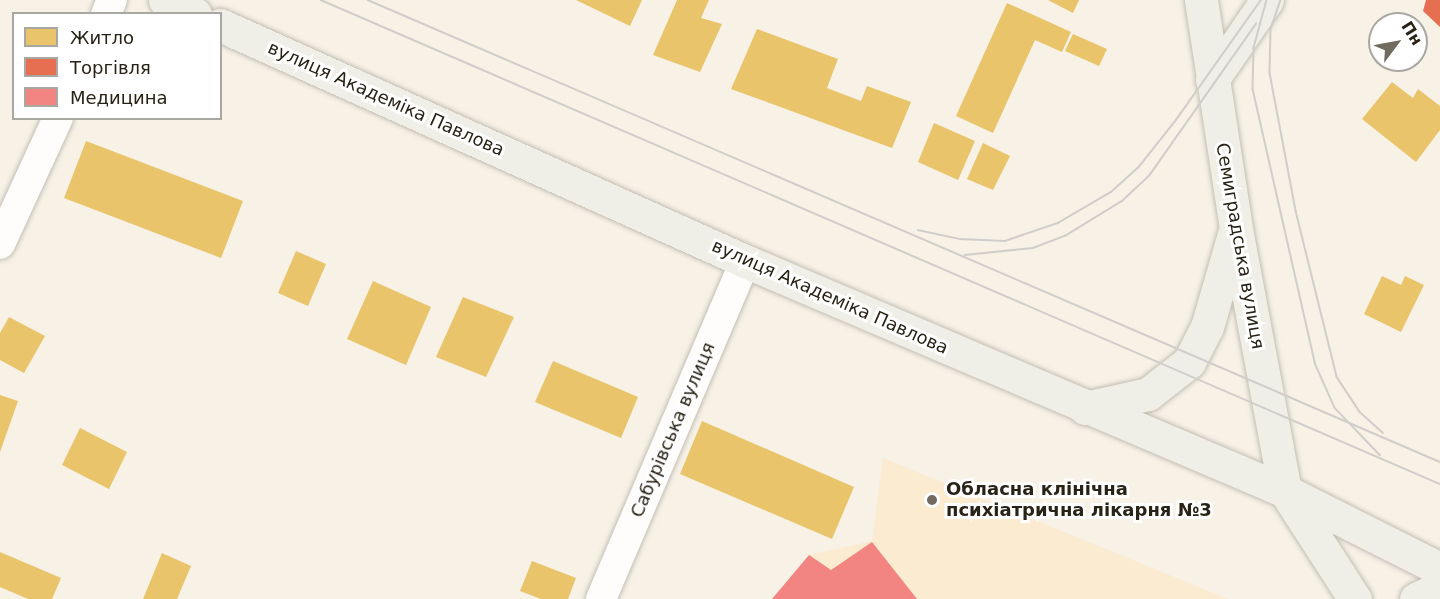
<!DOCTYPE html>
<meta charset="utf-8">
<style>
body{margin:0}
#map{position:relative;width:1440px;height:599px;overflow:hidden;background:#f7f1e6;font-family:"DejaVu Sans",sans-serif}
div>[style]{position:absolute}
.built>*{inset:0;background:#fbebd1}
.homes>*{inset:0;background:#e9c46a}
.shops>*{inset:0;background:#e76f51}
.health>*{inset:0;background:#f28482}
.roads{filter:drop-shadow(0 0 2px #c4beb4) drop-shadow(0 0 2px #c4beb4)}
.minor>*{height:30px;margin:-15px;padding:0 15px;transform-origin:15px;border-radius:15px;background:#fefdfb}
.major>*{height:33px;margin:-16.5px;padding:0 16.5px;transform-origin:16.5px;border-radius:16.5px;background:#efeee7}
.tram>*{height:1.5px;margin:-0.75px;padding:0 0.75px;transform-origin:0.75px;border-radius:0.75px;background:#d0ceca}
.dots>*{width:16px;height:16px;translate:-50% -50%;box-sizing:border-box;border:3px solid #fff;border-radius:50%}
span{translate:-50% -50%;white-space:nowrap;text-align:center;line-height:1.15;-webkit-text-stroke:6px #fff;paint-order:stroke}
.street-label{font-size:18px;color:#292216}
.poi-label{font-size:18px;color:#292216;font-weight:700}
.left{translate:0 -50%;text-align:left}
.legend{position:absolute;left:12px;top:12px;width:210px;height:108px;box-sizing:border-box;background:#fff;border:2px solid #a9a7a2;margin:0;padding:8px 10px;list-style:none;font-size:18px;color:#292216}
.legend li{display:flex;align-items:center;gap:12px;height:30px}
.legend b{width:30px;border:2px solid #a9a7a2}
.north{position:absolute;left:1368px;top:12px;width:60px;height:60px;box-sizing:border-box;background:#fff;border:2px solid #a9a7a2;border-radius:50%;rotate:58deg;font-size:16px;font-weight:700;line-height:24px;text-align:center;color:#292216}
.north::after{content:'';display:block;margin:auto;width:21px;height:27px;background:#716a5f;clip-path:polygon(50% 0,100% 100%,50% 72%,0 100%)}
</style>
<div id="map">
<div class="built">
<div style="clip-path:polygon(883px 458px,1228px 599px,772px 599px,809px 555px,872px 541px)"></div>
</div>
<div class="homes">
<div style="clip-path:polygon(576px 0,642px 0,630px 26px)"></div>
<div style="clip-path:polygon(677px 0,709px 0,701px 18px,722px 24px,700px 72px,653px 55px)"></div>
<div style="clip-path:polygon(1048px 0,1079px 0,1073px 13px)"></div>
<div style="clip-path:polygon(1007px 3px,1071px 32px,1062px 52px,1035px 40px,993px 133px,956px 116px)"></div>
<div style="clip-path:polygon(757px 29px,838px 59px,827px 88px,861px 101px,867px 86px,911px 102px,892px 148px,731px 89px)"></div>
<div style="clip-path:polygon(1073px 34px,1107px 49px,1099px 66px,1065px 51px)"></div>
<div style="clip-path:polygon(1392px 82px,1413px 98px,1418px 89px,1440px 106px,1440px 130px,1416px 162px,1362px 119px)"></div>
<div style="clip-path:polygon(934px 123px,975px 141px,958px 180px,918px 162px)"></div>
<div style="clip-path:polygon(86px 141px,243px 201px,221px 258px,64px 198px)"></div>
<div style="clip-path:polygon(983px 143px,1010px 156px,993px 190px,967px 179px)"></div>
<div style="clip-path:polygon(296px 251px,326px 264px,308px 306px,278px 293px)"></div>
<div style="clip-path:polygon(1382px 276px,1401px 285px,1405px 276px,1424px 285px,1401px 332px,1364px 314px)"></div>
<div style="clip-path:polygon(373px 281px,431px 307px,406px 365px,347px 339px)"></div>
<div style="clip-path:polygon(463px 297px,514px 317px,486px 377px,436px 357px)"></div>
<div style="clip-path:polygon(9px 317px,45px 336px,24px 373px,0 360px,0 333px)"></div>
<div style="clip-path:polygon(553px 361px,638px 397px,621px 438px,535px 402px)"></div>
<div style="clip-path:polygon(0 395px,18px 401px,0 452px)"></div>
<div style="clip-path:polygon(702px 421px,854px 487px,832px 539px,680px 474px)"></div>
<div style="clip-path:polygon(80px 428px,127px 452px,109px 489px,62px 465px)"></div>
<div style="clip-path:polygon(0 552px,61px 578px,52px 599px,28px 599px,0 587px)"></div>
<div style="clip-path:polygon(162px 553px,191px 566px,177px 599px,143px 599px)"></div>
<div style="clip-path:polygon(532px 561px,576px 578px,568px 599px,541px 599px,520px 591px)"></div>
</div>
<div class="shops">
<div style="clip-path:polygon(1426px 0,1440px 0,1440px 27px,1423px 11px)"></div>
</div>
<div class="health">
<div style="clip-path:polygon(872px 542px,917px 599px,772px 599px,809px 555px,831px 570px)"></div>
</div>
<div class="roads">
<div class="minor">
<div style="left:106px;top:14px;width:15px;rotate:-67deg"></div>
<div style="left:0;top:244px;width:139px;rotate:-65.3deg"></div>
<div style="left:601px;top:599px;width:367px;rotate:-66.9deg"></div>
</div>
<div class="major">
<div style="left:165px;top:0;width:33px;rotate:25deg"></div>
<div style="left:1201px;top:0;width:232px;rotate:81.3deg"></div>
<div style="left:1236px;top:229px;width:267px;rotate:79.4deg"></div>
<div style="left:1285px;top:491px;width:129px;rotate:57.1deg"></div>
<div style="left:220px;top:25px;width:576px;rotate:24.21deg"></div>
<div style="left:745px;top:261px;width:587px;rotate:23.07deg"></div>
<div style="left:1285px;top:491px;width:174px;rotate:26.7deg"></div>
<div style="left:1212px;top:80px;width:97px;rotate:-55.5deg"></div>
<div style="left:1085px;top:408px;width:65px;rotate:-12.5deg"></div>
<div style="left:1148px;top:394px;width:52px;rotate:-38deg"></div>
<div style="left:1189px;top:362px;width:39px;rotate:-63deg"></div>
<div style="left:1207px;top:327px;width:97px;rotate:-73.8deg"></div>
<div style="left:1416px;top:599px;width:26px;rotate:-25deg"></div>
</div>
</div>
<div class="tram">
<div style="left:321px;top:0;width:1219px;rotate:23.39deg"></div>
<div style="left:368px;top:0;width:1167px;rotate:23.31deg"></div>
<div style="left:1267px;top:0;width:50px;rotate:105.2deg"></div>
<div style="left:1254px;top:48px;width:41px;rotate:91.4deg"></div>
<div style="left:1253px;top:89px;width:281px;rotate:77.2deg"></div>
<div style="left:1315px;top:363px;width:49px;rotate:66deg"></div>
<div style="left:1335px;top:408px;width:65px;rotate:46.2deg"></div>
<div style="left:1281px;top:0;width:31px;rotate:109deg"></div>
<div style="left:1271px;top:29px;width:44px;rotate:91.3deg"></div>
<div style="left:1270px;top:73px;width:140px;rotate:79.3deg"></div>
<div style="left:1296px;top:211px;width:171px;rotate:76.1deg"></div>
<div style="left:1337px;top:377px;width:42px;rotate:56.7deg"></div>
<div style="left:1360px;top:412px;width:31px;rotate:42deg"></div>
<div style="left:918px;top:230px;width:43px;rotate:12.1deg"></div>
<div style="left:960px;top:239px;width:45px;rotate:2.5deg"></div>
<div style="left:1005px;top:241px;width:56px;rotate:-18.8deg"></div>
<div style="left:1058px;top:223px;width:61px;rotate:-30.3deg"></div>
<div style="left:1111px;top:192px;width:36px;rotate:-42deg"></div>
<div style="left:1138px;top:168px;width:61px;rotate:-51.6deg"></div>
<div style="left:1176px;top:120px;width:147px;rotate:-54.7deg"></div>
<div style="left:965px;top:255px;width:68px;rotate:-5.9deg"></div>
<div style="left:1033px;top:248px;width:34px;rotate:-21deg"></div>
<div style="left:1065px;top:236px;width:67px;rotate:-31.6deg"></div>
<div style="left:1122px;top:201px;width:37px;rotate:-43deg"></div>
<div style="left:1149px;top:176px;width:186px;rotate:-54.9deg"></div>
</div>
<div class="dots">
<div style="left:932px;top:500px;background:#716a5f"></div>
</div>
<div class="street-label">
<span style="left:386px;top:99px;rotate:24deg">вулиця Академіка Павлова</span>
<span style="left:1240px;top:246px;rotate:80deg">Семиградська вулиця</span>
<span style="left:830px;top:297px;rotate:24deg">вулиця Академіка Павлова</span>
<span style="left:673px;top:430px;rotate:-67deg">Сабурівська вулиця</span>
</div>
<div class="poi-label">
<span class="left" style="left:946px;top:500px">Обласна клінічна<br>психіатрична лікарня №3</span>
</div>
<ul class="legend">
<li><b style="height:16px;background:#e9c46a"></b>Житло</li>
<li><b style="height:16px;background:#e76f51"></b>Торгівля</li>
<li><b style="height:16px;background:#f28482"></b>Медицина</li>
</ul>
<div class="north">Пн</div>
</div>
